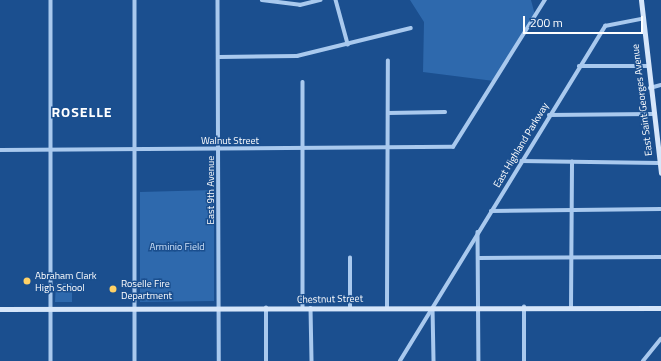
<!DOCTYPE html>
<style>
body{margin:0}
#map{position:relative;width:661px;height:361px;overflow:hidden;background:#1b4f8f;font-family:"Titillium Web",sans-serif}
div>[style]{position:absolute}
.green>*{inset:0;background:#2e69ad}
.street>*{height:3.5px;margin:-1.75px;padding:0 1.75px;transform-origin:1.75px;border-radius:1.75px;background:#a9c9ee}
.secondary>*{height:5px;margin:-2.5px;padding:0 2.5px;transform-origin:2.5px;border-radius:2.5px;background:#d6e6fa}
.dots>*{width:11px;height:11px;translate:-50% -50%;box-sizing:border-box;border:2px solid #1b4f8f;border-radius:50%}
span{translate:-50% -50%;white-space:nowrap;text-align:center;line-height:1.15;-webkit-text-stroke:3px #1b4f8f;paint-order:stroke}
.street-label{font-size:10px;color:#fff}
.park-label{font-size:10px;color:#cfe3fa}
.poi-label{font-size:10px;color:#fff}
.left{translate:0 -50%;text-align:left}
.district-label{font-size:14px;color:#fff;font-weight:700;letter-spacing:1px}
.scale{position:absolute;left:523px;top:16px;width:120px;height:18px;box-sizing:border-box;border:2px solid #fff;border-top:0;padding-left:5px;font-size:12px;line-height:14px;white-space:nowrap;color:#fff;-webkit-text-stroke:3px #1b4f8f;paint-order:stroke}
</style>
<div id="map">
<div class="green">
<div style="clip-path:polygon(410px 0,531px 0,535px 15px,494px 81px,423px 72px,424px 22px)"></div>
<div style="clip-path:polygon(214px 190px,214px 301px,140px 302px,140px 192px)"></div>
<div style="clip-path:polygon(56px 283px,72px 283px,72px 302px,55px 302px)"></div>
</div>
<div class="street">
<div style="left:51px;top:0;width:361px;rotate:90deg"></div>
<div style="left:135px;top:0;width:361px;rotate:90deg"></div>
<div style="left:218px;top:0;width:361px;rotate:89.8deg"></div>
<div style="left:262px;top:0;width:38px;rotate:7deg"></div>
<div style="left:300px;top:5px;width:21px;rotate:-14deg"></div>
<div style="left:336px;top:0;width:46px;rotate:74.7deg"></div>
<div style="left:219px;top:57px;width:78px;rotate:-0.7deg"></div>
<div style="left:297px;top:56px;width:117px;rotate:-13.8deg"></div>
<div style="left:579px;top:66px;width:68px"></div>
<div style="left:303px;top:82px;width:226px;rotate:90deg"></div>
<div style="left:650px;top:88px;width:11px;rotate:-15deg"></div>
<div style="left:388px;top:113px;width:57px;rotate:-1deg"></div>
<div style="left:549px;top:115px;width:103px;rotate:-0.6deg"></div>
<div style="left:0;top:150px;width:453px;rotate:-0.4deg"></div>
<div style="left:453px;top:147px;width:173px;rotate:-58deg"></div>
<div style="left:521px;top:161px;width:138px;rotate:0.8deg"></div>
<div style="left:491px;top:211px;width:170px;rotate:-0.7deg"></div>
<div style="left:478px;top:232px;width:129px;rotate:89.6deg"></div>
<div style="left:479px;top:258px;width:182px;rotate:-0.3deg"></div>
<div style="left:350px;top:307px;width:49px;rotate:-90deg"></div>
<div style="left:387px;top:307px;width:246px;rotate:-89.8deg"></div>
<div style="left:311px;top:308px;width:53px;rotate:88.9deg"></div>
<div style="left:433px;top:308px;width:53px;rotate:88.9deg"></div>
<div style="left:571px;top:308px;width:146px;rotate:-89.6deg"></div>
<div style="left:266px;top:361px;width:53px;rotate:-90deg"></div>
<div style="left:400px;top:361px;width:393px;rotate:-58.5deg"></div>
<div style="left:605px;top:26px;width:38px;rotate:-11deg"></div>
<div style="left:524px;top:361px;width:54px;rotate:-90deg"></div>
<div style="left:643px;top:361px;width:28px;rotate:-51deg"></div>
</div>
<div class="secondary">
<div style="left:641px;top:0;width:174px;rotate:83.4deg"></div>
<div style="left:0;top:309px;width:661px;rotate:-0.09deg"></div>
</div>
<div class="dots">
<div style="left:27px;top:281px;background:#ffd166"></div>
<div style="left:113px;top:289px;background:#ffd166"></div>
</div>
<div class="street-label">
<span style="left:642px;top:100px;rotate:-97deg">East Saint Georges Avenue</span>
<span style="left:230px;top:141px">Walnut Street</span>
<span style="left:521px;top:145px;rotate:-59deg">East Highland Parkway</span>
<span style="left:211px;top:190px;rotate:-90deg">East 9th Avenue</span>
<span style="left:330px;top:299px;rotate:-1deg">Chestnut Street</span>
</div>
<div class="park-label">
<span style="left:177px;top:247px">Arminio Field</span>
</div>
<div class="poi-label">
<span class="left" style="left:35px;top:281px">Abraham Clark<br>High School</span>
<span class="left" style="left:121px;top:289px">Roselle Fire<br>Department</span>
</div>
<div class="district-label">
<span style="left:82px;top:112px">ROSELLE</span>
</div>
<div class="scale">200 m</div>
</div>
